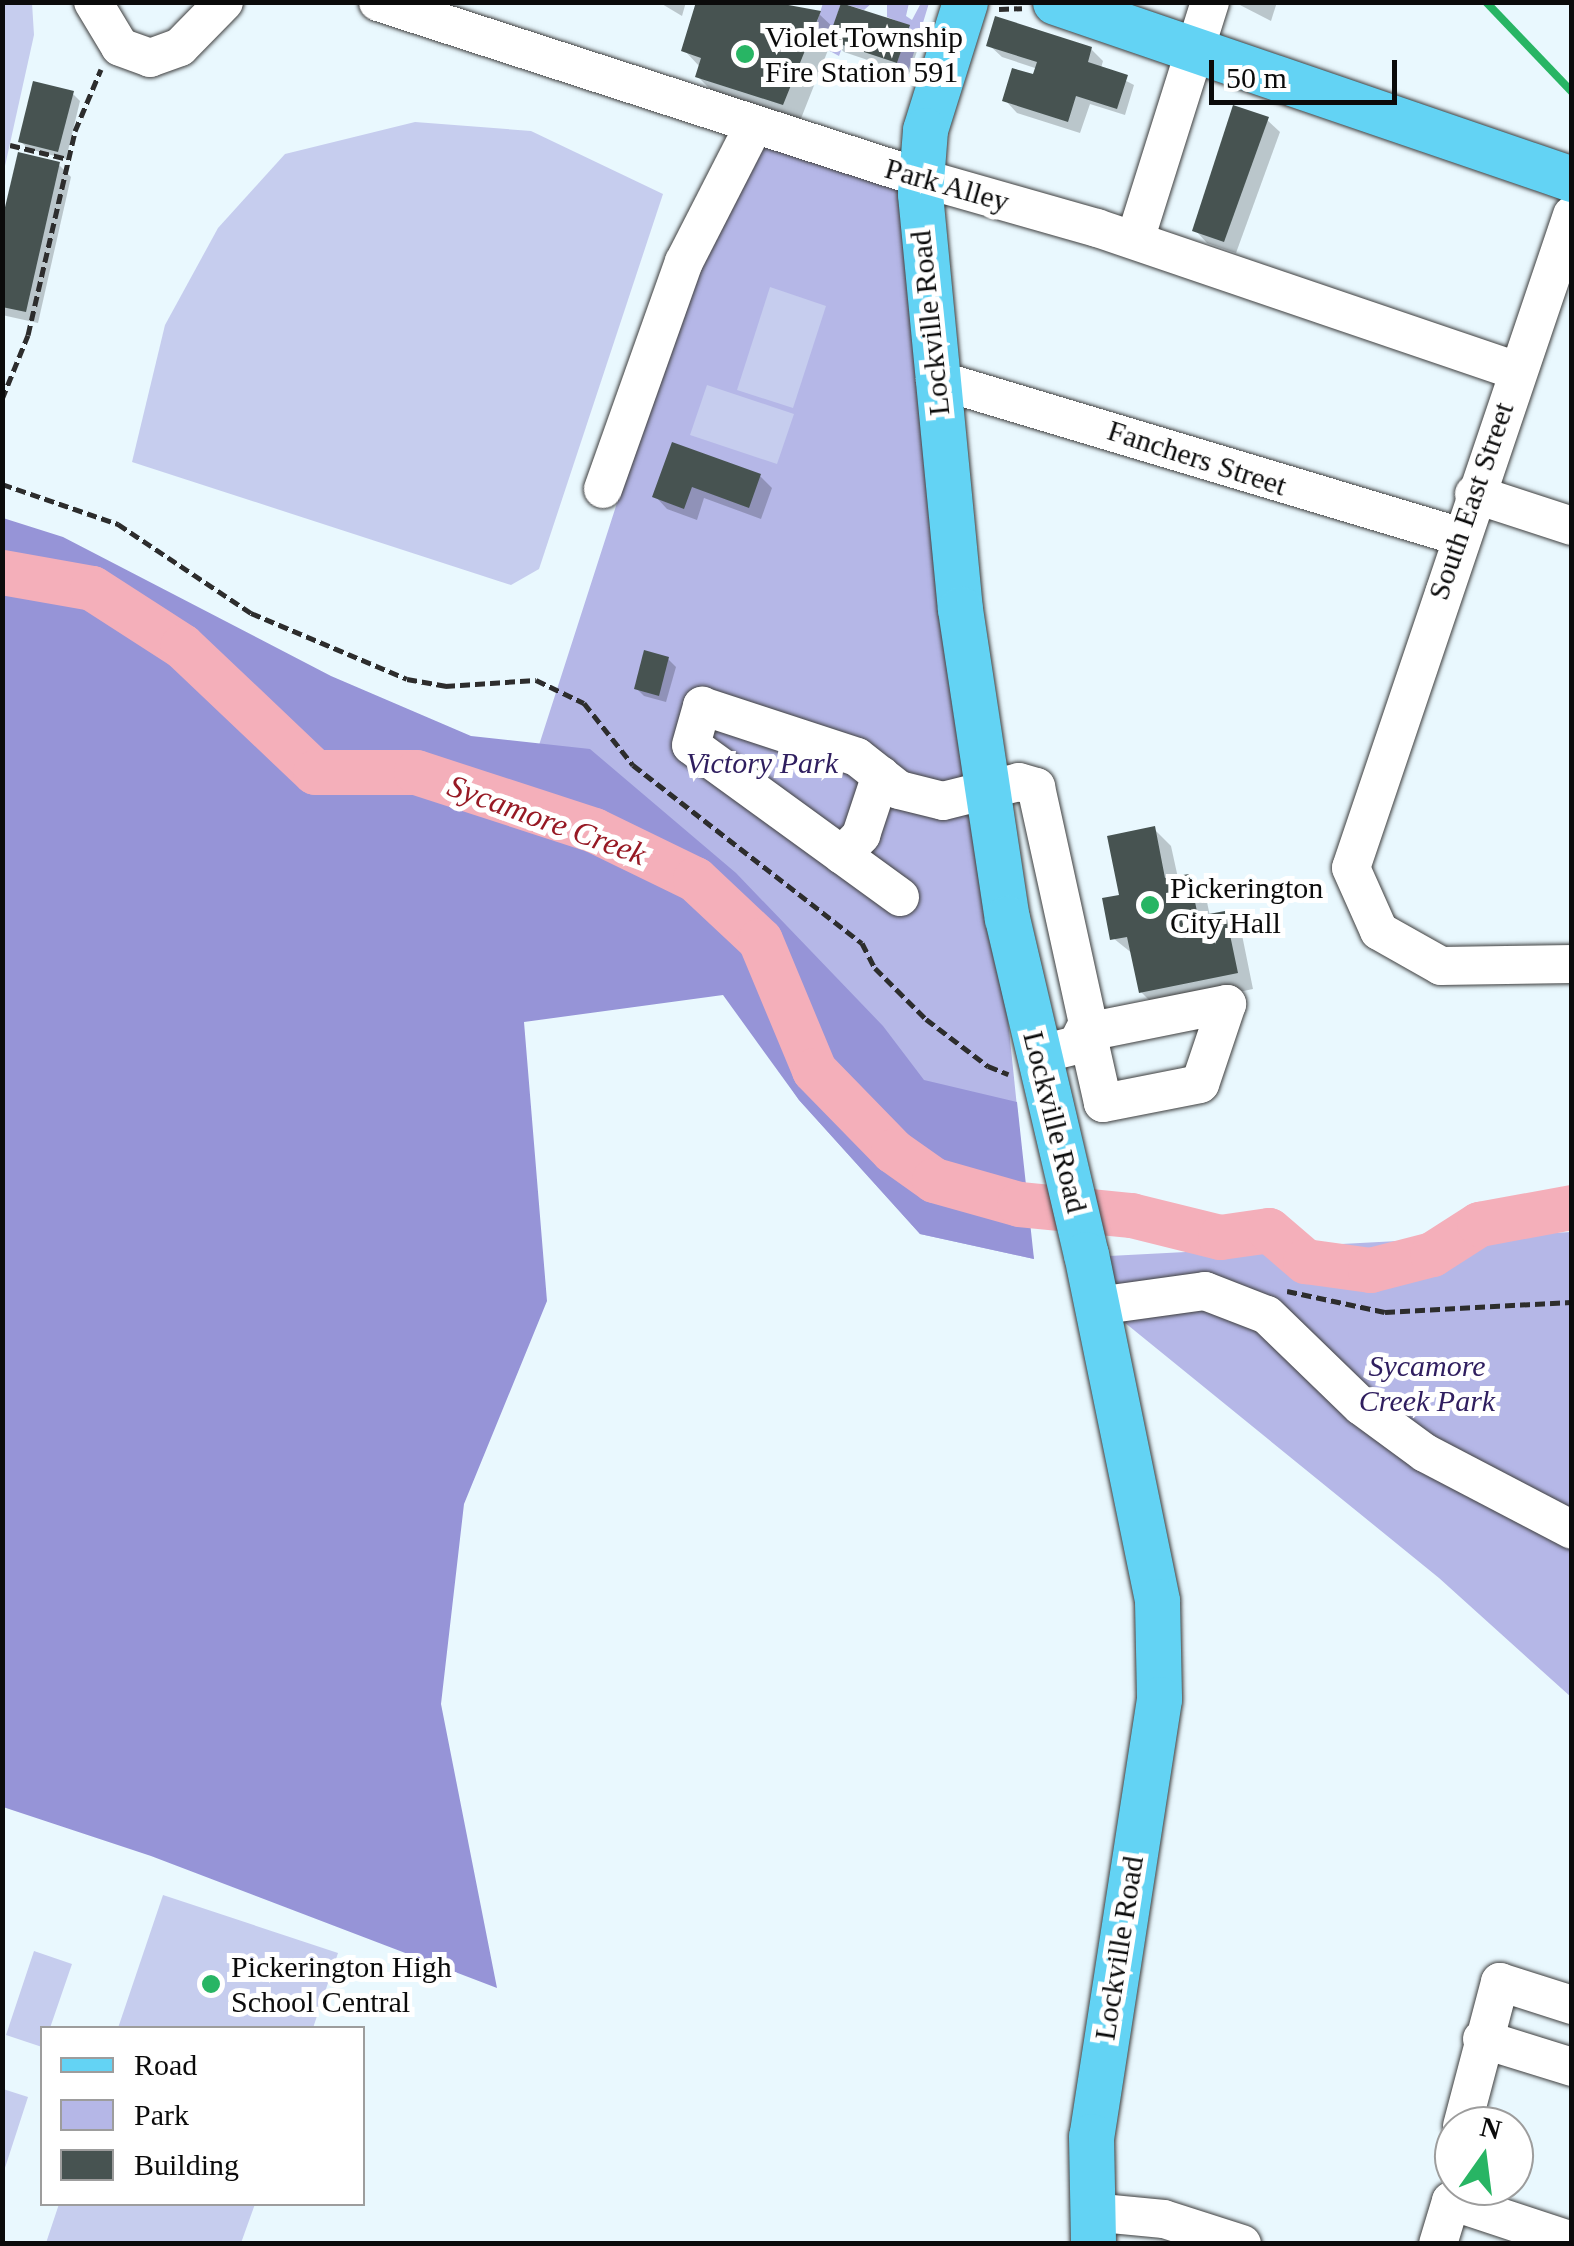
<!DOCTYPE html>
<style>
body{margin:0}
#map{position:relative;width:1574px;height:2246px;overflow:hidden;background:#e9f8fe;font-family:Georgia,serif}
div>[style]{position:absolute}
.green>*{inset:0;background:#b5b7e7}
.forest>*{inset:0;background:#9694d7}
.pitch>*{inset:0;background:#c6cdee}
.shadow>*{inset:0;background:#0003}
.river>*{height:45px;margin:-22.5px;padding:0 22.5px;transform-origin:22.5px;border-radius:22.5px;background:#f4afba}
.building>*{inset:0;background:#475351}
.path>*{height:5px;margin-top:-2.5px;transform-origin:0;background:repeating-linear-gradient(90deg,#2d2d2d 0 10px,transparent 0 15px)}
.roads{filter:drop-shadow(0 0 2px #3e3e3e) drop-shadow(0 0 2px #3e3e3e)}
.minor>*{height:38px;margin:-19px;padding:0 19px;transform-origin:19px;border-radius:19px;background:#fff}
.major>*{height:45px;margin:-22.5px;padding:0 22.5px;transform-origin:22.5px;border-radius:22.5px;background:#63d3f4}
.rail>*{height:8px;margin:-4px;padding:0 4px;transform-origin:4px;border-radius:4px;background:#28b564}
.dots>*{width:28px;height:28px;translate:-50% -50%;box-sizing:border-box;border:5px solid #fff;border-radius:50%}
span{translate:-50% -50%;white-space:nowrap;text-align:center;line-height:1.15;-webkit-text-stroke:10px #fff;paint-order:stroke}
.poi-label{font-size:30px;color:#0b0b0b}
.left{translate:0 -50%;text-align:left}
.street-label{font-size:30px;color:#0b0b0b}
.park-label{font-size:30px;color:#2f1e5f;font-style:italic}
.water-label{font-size:32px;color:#971924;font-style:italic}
.frame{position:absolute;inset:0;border:5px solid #0b0b0b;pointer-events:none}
.legend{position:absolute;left:40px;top:2026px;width:325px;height:180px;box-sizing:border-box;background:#fff;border:2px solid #9d9d9d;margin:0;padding:12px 18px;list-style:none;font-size:30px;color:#0b0b0b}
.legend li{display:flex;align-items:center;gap:20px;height:50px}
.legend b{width:50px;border:2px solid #9d9d9d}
.north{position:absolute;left:1434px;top:2106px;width:100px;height:100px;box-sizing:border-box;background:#fff;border:2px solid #9d9d9d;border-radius:50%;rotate:14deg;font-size:28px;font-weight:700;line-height:40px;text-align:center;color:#0b0b0b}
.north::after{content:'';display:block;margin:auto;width:35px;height:45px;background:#28b564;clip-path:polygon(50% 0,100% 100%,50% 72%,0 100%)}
.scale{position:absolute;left:1209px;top:60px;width:188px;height:45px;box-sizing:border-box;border:5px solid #0b0b0b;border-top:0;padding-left:12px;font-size:30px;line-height:35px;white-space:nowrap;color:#0b0b0b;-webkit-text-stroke:8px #fff;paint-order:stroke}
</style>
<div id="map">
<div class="green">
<div style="clip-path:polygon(823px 3px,872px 3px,864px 10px,841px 3px,829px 40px,843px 45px,839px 56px,811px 41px)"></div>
<div style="clip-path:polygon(887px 3px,909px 3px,906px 16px,912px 20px,921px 3px,929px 3px,908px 72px,890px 66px,897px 63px,909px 26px,887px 17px)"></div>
<div style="clip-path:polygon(740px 121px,921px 178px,1023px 1165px,1009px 1152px,1034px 1259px,920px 1234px,799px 1100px,731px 1000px,512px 829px)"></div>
<div style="clip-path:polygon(1571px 1232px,1571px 1697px,1439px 1578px,1124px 1322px,1109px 1256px)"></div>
</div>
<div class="forest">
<div style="clip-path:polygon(3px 518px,63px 537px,331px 676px,471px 736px,590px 749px,736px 873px,883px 1026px,924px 1080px,1017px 1102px,1034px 1259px,920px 1234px,799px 1100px,723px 995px,524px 1022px,547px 1301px,464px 1504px,441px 1704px,497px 1988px,151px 1856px,3px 1807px)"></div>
</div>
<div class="pitch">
<div style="clip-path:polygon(5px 3px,32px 3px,34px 35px,3px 175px)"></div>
<div style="clip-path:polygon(415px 122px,531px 131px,663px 194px,539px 569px,511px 585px,132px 462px,165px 325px,218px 228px,285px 154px)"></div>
<div style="clip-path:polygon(770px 287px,826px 306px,793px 408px,737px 390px)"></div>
<div style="clip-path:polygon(707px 385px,794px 414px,777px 464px,690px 435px)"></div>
<div style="clip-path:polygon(163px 1895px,338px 1953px,313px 2028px,118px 2028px)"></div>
<div style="clip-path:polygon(34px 1951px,72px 1964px,50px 2028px,42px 2028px,42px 2047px,6px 2035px)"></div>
<div style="clip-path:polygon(3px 2089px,28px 2097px,3px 2174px,2px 2089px)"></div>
<div style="clip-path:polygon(59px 2204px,255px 2204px,241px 2243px,46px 2243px)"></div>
</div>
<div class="shadow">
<div style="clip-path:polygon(686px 2px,682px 16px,662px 4px,662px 2px)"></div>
<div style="clip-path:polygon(700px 2px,789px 2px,787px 7px,819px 14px,835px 29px,908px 28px,921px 40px,909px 74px,844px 52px,832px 40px,800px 121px,714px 93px,697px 76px,700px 67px,684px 50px)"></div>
<div style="clip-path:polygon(1277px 2px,1271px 21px,1238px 4px,1238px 2px)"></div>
<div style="clip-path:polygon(989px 45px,1091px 49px,1103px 61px,1101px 68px,1134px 85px,1125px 115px,1090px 104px,1080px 133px,1017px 113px,1005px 100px,1038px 69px,1002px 57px)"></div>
<div style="clip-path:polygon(72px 93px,80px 101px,66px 159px,29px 149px,21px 142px)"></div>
<div style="clip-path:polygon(1267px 120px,1280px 132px,1236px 253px,1207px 243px,1195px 230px)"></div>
<div style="clip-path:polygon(59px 165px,71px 177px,38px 323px,2px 315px,2px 231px)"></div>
<div style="clip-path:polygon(674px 445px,760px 476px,772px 488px,761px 519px,704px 498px,697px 520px,667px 509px,655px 496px)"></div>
<div style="clip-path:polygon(668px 659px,676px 667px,666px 702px,644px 696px,636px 688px)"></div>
<div style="clip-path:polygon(1154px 829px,1171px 846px,1178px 878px,1188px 876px,1205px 893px,1210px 916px,1225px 913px,1241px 930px,1253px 989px,1158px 1009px,1141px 992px,1133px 954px,1113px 938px,1122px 897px)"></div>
</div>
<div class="river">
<div style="left:2px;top:572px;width:91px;rotate:10.1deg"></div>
<div style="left:92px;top:588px;width:107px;rotate:32.8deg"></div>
<div style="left:182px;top:646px;width:183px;rotate:43.5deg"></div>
<div style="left:315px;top:772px;width:101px"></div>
<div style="left:416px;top:772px;width:187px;rotate:18deg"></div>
<div style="left:594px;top:830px;width:112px;rotate:25.9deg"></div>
<div style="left:695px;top:879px;width:89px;rotate:43.2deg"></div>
<div style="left:760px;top:940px;width:141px;rotate:67.4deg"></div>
<div style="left:814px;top:1070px;width:113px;rotate:45.7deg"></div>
<div style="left:893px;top:1151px;width:50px;rotate:35.3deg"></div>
<div style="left:934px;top:1180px;width:88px;rotate:15.8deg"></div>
<div style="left:1019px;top:1204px;width:113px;rotate:5.6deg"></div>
<div style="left:1131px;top:1215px;width:92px;rotate:13.9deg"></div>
<div style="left:1220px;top:1237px;width:49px;rotate:-8.1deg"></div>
<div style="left:1269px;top:1230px;width:48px;rotate:40.7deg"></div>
<div style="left:1305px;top:1261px;width:66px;rotate:7.9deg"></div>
<div style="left:1370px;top:1270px;width:64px;rotate:-14.5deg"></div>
<div style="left:1432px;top:1254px;width:56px;rotate:-32.6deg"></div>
<div style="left:1479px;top:1224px;width:95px;rotate:-10.4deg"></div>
</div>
<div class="building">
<div style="clip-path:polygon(696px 2px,772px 2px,821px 11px,783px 105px,695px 77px,701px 58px,681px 51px)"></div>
<div style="clip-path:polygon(841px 3px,910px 25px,897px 63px,828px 40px)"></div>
<div style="clip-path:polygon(995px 16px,1092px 47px,1088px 62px,1128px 75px,1117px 109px,1076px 96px,1068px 122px,1002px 101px,1012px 68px,1033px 74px,1037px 62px,986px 46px)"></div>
<div style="clip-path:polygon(33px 81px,74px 91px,58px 152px,18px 142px)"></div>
<div style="clip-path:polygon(1233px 105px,1269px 117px,1224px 242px,1192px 231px)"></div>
<div style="clip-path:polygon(18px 152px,60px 162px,26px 312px,2px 307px,2px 220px)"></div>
<div style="clip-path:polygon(672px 442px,761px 474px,749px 508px,692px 487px,684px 509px,652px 497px)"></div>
<div style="clip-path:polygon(644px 650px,669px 657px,659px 696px,634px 689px)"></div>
<div style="clip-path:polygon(1155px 826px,1165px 878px,1189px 874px,1198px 916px,1225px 911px,1238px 973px,1139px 993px,1127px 937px,1110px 940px,1102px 898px,1119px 895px,1107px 836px)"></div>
</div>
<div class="path">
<div style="left:999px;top:9px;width:23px;rotate:-2deg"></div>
<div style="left:10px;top:145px;width:60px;rotate:13.6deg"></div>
<div style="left:2px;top:399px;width:69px;rotate:-67.9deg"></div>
<div style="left:28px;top:335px;width:209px;rotate:-77deg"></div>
<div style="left:75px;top:131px;width:67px;rotate:-67.2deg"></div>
<div style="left:2px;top:484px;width:123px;rotate:19deg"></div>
<div style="left:118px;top:524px;width:160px;rotate:33.8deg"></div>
<div style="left:251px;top:613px;width:169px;rotate:22.9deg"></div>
<div style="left:407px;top:679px;width:39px;rotate:10deg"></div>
<div style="left:445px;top:686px;width:91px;rotate:-3.8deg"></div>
<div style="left:536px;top:680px;width:53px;rotate:25.6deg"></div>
<div style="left:584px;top:703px;width:79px;rotate:51.7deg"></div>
<div style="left:633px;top:765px;width:290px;rotate:37.9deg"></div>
<div style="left:862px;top:943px;width:28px;rotate:63deg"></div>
<div style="left:875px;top:968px;width:72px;rotate:45deg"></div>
<div style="left:926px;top:1019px;width:78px;rotate:37.2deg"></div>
<div style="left:988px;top:1066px;width:22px;rotate:22deg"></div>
<div style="left:1287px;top:1291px;width:100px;rotate:12.1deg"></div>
<div style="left:1385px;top:1312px;width:187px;rotate:-3.1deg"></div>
</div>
<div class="roads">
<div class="minor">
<div style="left:93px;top:2px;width:52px;rotate:59deg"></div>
<div style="left:120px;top:47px;width:32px;rotate:20deg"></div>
<div style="left:150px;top:58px;width:32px;rotate:-20deg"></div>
<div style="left:180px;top:47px;width:63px;rotate:-45.6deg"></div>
<div style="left:378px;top:2px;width:571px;rotate:17.96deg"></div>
<div style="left:921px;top:178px;width:183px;rotate:15.9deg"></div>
<div style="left:1097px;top:228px;width:441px;rotate:18.8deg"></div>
<div style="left:1572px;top:215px;width:689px;rotate:108.7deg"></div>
<div style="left:1351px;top:868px;width:69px;rotate:66deg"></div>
<div style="left:1379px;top:931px;width:71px;rotate:29.4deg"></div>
<div style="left:1441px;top:966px;width:131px;rotate:-0.9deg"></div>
<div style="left:1135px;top:240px;width:250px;rotate:-72.5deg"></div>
<div style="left:935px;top:379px;width:546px;rotate:16.71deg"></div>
<div style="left:603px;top:489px;width:241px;rotate:-70.4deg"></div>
<div style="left:684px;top:262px;width:154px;rotate:-62.9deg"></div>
<div style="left:1474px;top:494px;width:103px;rotate:18.1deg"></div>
<div style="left:842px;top:855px;width:28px;rotate:-46deg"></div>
<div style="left:861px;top:835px;width:63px;rotate:-71.6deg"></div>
<div style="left:900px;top:897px;width:258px;rotate:-144deg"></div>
<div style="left:691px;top:745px;width:41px;rotate:-74.2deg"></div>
<div style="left:702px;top:706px;width:163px;rotate:18.2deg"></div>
<div style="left:857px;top:757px;width:53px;rotate:38.2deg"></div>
<div style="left:899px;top:790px;width:45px;rotate:14deg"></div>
<div style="left:943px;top:801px;width:78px;rotate:-14deg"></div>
<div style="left:1019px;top:782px;width:18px;rotate:16deg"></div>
<div style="left:1036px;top:787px;width:242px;rotate:77.6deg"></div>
<div style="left:1088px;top:1023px;width:25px;rotate:117deg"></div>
<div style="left:1077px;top:1045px;width:41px;rotate:166deg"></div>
<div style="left:1227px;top:1004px;width:84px;rotate:108.6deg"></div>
<div style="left:1200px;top:1084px;width:99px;rotate:168.9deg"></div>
<div style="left:1103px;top:1103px;width:73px;rotate:-102.7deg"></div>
<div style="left:1087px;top:1032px;width:143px;rotate:-11.3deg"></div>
<div style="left:1097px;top:1306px;width:109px;rotate:-7.9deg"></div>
<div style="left:1205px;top:1291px;width:66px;rotate:21.2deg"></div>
<div style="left:1267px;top:1315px;width:131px;rotate:44.1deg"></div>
<div style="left:1361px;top:1406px;width:79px;rotate:36.3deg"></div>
<div style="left:1425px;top:1453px;width:166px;rotate:27.6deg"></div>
<div style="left:1482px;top:2039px;width:94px;rotate:17.3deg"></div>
<div style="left:1462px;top:2126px;width:149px;rotate:-75.2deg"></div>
<div style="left:1500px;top:1982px;width:76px;rotate:17.7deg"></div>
<div style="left:1091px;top:2212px;width:73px;rotate:5.5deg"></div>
<div style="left:1164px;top:2219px;width:82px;rotate:17.8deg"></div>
<div style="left:1438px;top:2244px;width:45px;rotate:-73.2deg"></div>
<div style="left:1451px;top:2201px;width:127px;rotate:18.3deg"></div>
</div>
<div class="major">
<div style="left:965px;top:2px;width:134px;rotate:107.4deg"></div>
<div style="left:925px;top:130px;width:64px;rotate:94.5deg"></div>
<div style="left:920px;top:194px;width:417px;rotate:84.5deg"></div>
<div style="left:960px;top:609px;width:313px;rotate:81.4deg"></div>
<div style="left:1007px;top:918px;width:345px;rotate:76.8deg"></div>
<div style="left:1086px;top:1254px;width:354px;rotate:78.4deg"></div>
<div style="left:1157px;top:1601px;width:98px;rotate:88.8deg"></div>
<div style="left:1159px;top:1699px;width:442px;rotate:98.8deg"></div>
<div style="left:1091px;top:2136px;width:108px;rotate:88.9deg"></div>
<div style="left:1055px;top:2px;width:546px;rotate:18.9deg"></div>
</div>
</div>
<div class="rail">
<div style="left:1486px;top:2px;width:124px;rotate:46.3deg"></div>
</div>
<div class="dots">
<div style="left:745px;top:54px;background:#28b564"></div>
<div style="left:1150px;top:905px;background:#28b564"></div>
<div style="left:211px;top:1984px;background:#28b564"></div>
</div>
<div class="poi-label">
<span class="left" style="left:765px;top:54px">Violet Township<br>Fire Station 591</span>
<span class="left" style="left:1170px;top:905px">Pickerington<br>City Hall</span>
<span class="left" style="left:231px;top:1984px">Pickerington High<br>School Central</span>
</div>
<div class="street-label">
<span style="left:947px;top:185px;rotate:16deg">Park Alley</span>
<span style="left:930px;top:323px;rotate:-96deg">Lockville Road</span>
<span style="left:1197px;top:458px;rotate:18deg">Fanchers Street</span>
<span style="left:1471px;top:501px;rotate:-71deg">South East Street</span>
<span style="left:1055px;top:1122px;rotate:76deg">Lockville Road</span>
<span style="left:1119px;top:1948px;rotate:-81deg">Lockville Road</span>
</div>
<div class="park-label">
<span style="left:762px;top:763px">Victory Park</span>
<span style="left:1427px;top:1383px">Sycamore<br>Creek Park</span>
</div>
<div class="water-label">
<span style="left:547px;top:820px;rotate:20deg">Sycamore Creek</span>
</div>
<div class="frame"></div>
<ul class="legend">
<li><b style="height:12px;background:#63d3f4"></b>Road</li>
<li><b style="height:28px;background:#b5b7e7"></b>Park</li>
<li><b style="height:28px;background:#475351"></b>Building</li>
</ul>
<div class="north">N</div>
<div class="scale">50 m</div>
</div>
